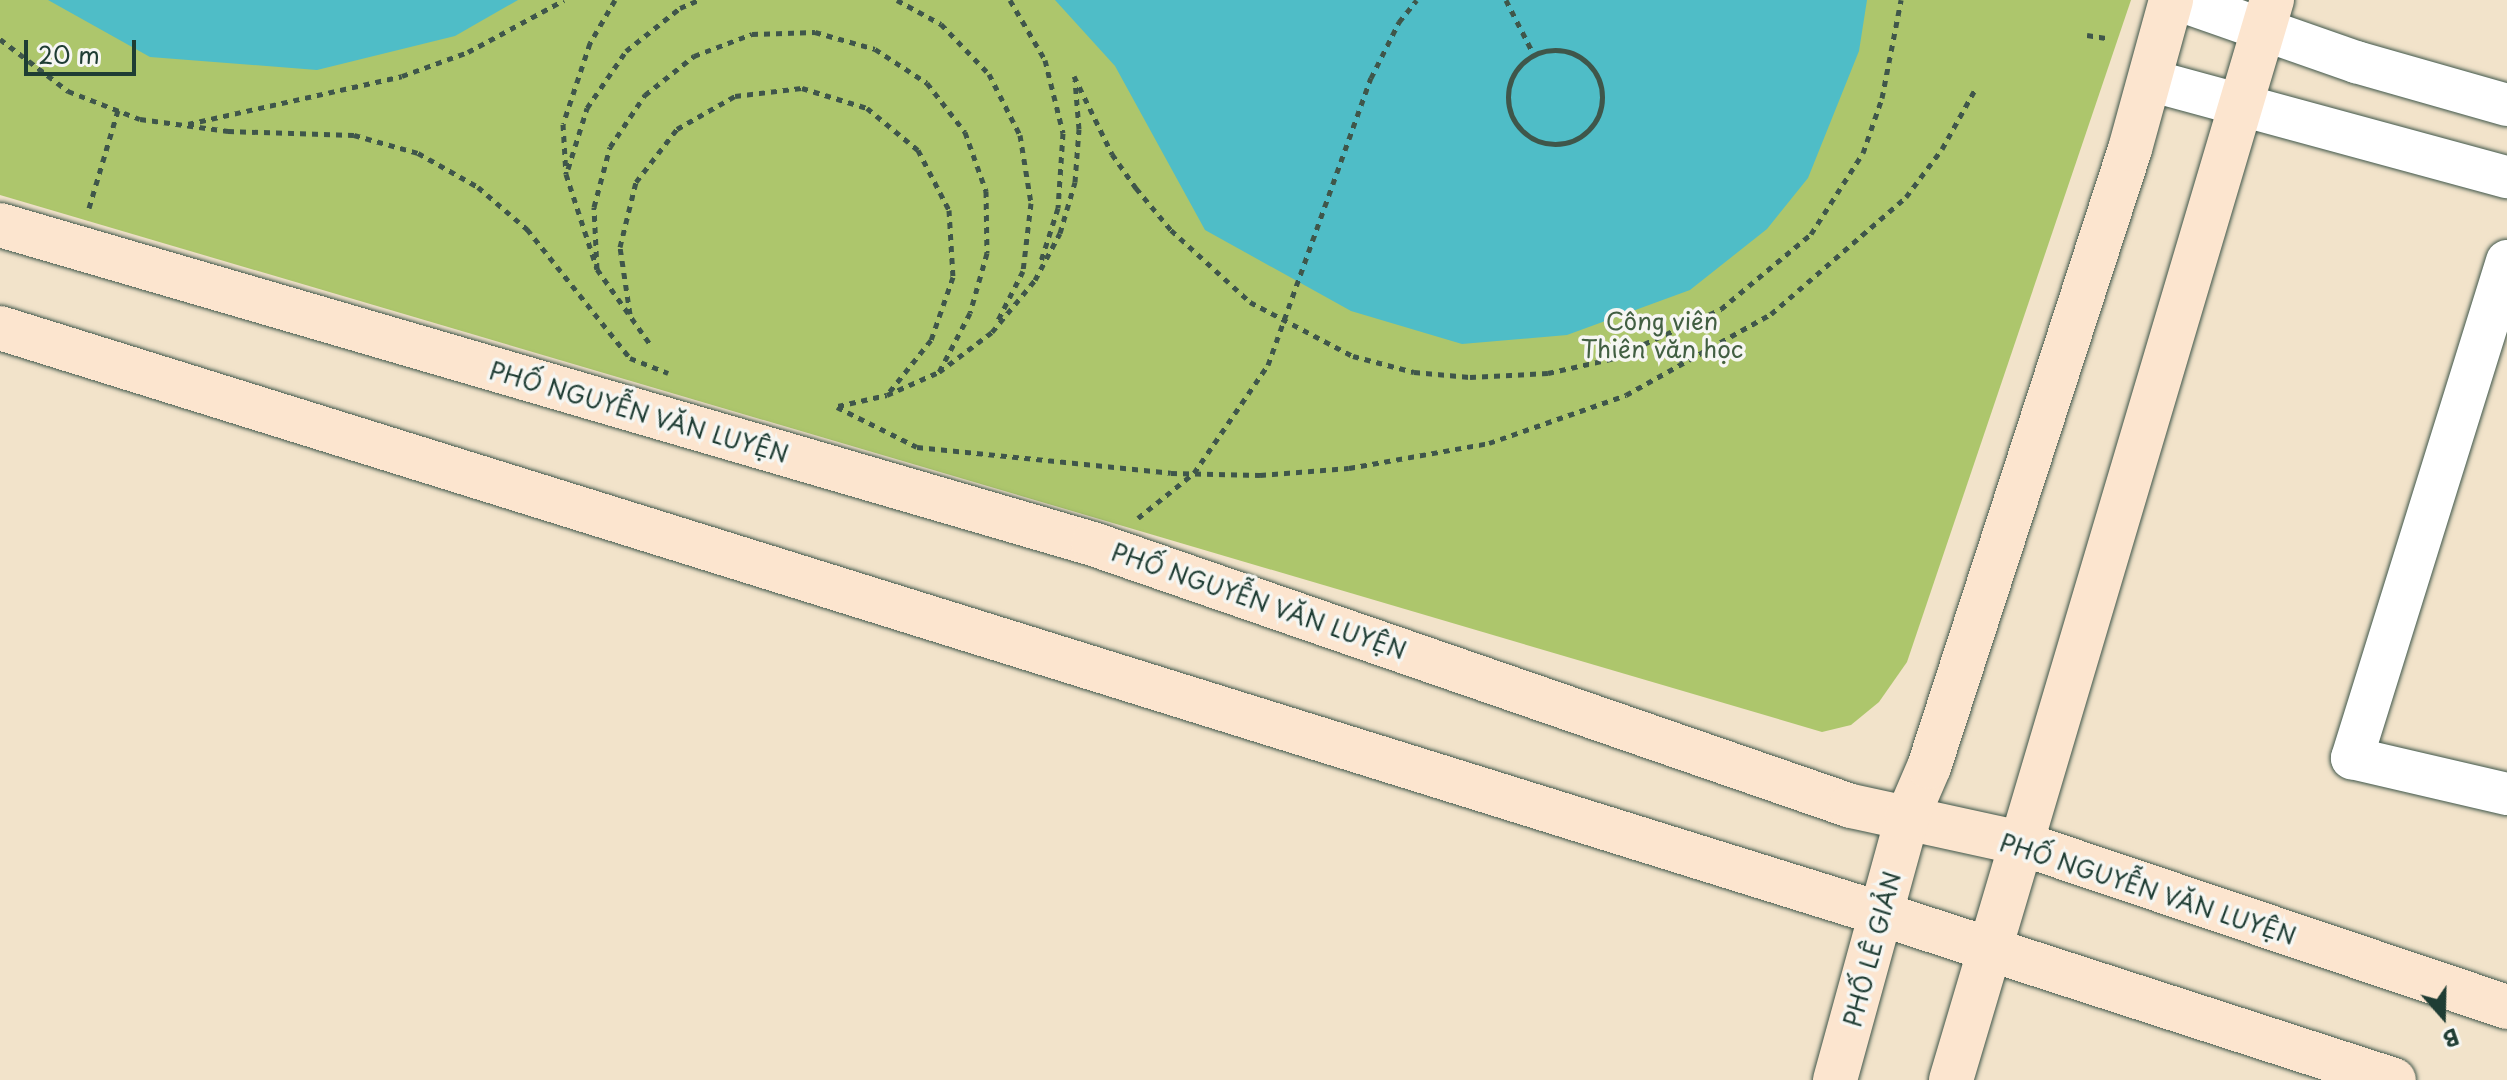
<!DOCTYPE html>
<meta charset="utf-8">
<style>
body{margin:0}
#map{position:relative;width:2507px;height:1080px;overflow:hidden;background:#f2e3ca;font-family:"Playpen Sans",sans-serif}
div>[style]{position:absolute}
.green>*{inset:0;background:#adc66c}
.water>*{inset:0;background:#4fbdc7}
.path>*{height:5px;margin-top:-2.5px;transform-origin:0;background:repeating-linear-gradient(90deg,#3f564a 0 6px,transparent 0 12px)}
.path>.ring{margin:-2.5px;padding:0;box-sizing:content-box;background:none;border:5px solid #3f564a;border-radius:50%}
.roads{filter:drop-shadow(0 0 2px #3f564a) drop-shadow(0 0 2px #3f564a)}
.minor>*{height:42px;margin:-21px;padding:0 21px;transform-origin:21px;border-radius:21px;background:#fff}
.secondary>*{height:44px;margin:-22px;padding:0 22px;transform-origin:22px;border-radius:22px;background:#fce5cf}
span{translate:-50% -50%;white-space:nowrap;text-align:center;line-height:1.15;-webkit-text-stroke:7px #f6f6f2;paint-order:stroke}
.park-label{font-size:24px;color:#425f42}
.street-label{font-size:24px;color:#1f3d34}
.north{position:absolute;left:2403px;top:976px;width:80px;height:80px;-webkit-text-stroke:6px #f6f6f2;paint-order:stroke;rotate:160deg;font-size:22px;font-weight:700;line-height:32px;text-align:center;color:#1f3d34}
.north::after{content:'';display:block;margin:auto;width:28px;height:36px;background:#1f3d34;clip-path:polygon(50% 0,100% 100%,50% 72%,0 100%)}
.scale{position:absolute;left:24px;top:40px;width:112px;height:36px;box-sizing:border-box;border:4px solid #1f3d34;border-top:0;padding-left:10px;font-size:24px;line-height:28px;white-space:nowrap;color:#1f3d34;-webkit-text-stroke:6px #f6f6f2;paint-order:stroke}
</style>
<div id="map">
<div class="green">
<div style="clip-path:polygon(0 0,2131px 0,1907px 662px,1879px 702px,1851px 725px,1822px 732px,0 195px)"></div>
</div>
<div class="water">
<div style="clip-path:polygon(48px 0,518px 0,455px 36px,317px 70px,150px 57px)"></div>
<div style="clip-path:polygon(1055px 0,1867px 0,1859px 51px,1808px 178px,1767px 229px,1690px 290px,1567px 335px,1462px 344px,1351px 311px,1205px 230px,1115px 66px)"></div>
</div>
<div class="path">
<div style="left:615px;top:0;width:50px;rotate:120.2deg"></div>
<div style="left:590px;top:43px;width:85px;rotate:108.4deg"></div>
<div style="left:563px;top:124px;width:50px;rotate:86.6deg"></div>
<div style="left:566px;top:174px;width:100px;rotate:71.9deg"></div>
<div style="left:597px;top:269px;width:92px;rotate:54.8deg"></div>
<div style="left:897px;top:0;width:50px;rotate:28.6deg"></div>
<div style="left:941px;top:24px;width:69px;rotate:46.2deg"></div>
<div style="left:989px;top:74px;width:68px;rotate:63.1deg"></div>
<div style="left:1020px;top:135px;width:69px;rotate:80.8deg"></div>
<div style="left:1031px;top:203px;width:68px;rotate:96.7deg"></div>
<div style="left:1023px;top:271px;width:59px;rotate:117deg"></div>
<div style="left:1010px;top:0;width:69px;rotate:59.7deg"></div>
<div style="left:1045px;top:60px;width:75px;rotate:76.1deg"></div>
<div style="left:1063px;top:133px;width:75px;rotate:93.8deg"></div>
<div style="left:1058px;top:208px;width:59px;rotate:107.8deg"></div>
<div style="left:1506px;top:0;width:62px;rotate:63deg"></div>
<div style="left:2087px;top:35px;width:19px;rotate:9deg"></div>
<div style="left:0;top:39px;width:86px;rotate:37.4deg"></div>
<div style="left:68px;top:91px;width:77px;rotate:21.3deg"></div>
<div style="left:140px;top:119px;width:89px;rotate:7.8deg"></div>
<div style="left:228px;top:131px;width:126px;rotate:1.8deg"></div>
<div style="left:354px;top:135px;width:66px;rotate:15.7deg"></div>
<div style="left:418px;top:153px;width:69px;rotate:29.5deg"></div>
<div style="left:478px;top:187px;width:65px;rotate:40.6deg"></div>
<div style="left:527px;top:229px;width:165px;rotate:51.4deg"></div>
<div style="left:630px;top:358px;width:41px;rotate:21.5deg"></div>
<div class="ring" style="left:1508px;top:50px;width:89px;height:89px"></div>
<div style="left:1074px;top:76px;width:87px;rotate:64deg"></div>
<div style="left:1112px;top:154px;width:42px;rotate:54.8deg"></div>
<div style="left:1136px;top:188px;width:55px;rotate:50.2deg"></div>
<div style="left:1171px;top:230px;width:107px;rotate:42.3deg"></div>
<div style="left:1250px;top:302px;width:116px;rotate:27.7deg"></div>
<div style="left:1353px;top:356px;width:63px;rotate:14.7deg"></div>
<div style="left:1414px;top:372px;width:56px;rotate:5.1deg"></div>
<div style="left:1470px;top:377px;width:78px;rotate:-2.9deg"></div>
<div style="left:1548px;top:373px;width:65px;rotate:-12.5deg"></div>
<div style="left:1611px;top:359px;width:121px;rotate:-24.4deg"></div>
<div style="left:1721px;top:309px;width:117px;rotate:-39.8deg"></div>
<div style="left:1811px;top:234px;width:96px;rotate:-57.3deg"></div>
<div style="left:1863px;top:153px;width:58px;rotate:-70.9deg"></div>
<div style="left:1882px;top:98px;width:100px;rotate:-79deg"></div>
<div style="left:188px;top:124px;width:219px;rotate:-12.6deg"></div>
<div style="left:402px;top:76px;width:70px;rotate:-20deg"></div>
<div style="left:468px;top:52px;width:109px;rotate:-28.4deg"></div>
<div style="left:568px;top:169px;width:64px;rotate:-72.7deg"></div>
<div style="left:587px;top:108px;width:69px;rotate:-55.6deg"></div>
<div style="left:626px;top:51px;width:69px;rotate:-38.5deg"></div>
<div style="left:680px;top:8px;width:21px;rotate:-23deg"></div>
<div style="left:89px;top:208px;width:102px;rotate:-73.5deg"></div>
<div style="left:597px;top:269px;width:62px;rotate:-92.8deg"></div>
<div style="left:594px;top:207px;width:62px;rotate:-75.1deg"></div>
<div style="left:610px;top:147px;width:63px;rotate:-56.1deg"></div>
<div style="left:645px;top:95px;width:63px;rotate:-38.5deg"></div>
<div style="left:694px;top:56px;width:62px;rotate:-20.8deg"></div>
<div style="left:752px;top:34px;width:63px;rotate:-1.8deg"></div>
<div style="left:815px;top:32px;width:62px;rotate:15.8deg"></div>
<div style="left:875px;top:49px;width:62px;rotate:33.2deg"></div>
<div style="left:927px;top:83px;width:62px;rotate:52.2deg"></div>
<div style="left:965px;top:132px;width:63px;rotate:70.4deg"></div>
<div style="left:986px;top:191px;width:62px;rotate:89.1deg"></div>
<div style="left:987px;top:253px;width:62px;rotate:105.8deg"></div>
<div style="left:970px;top:313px;width:67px;rotate:117.7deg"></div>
<div style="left:630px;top:314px;width:68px;rotate:-98.5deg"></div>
<div style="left:620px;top:247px;width:67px;rotate:-76.2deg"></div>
<div style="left:636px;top:182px;width:67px;rotate:-52.3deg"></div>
<div style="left:677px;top:129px;width:67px;rotate:-29.6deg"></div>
<div style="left:735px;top:96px;width:67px;rotate:-6.8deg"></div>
<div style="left:802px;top:88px;width:68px;rotate:17.1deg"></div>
<div style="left:867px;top:108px;width:66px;rotate:39.5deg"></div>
<div style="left:918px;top:150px;width:68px;rotate:62.7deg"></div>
<div style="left:949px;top:210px;width:67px;rotate:86.6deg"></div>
<div style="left:953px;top:277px;width:67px;rotate:109.2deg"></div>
<div style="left:931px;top:340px;width:70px;rotate:128.7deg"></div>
<div style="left:1668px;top:336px;width:33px;rotate:61deg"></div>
<div style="left:838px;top:406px;width:50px;rotate:-12.7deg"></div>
<div style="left:887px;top:395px;width:57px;rotate:-23.9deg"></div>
<div style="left:939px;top:372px;width:66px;rotate:-37deg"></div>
<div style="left:992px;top:332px;width:67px;rotate:-50.4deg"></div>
<div style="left:1035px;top:280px;width:53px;rotate:-62deg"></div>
<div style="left:1060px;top:233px;width:53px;rotate:-73.6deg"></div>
<div style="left:1075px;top:182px;width:53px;rotate:-85.7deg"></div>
<div style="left:1079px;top:129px;width:49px;rotate:-94.7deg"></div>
<div style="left:837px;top:407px;width:89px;rotate:26.6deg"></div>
<div style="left:917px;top:447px;width:255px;rotate:5.8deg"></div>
<div style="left:1171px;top:473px;width:89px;rotate:1.3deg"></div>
<div style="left:1260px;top:475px;width:89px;rotate:-4.5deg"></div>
<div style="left:1349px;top:468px;width:142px;rotate:-10.1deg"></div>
<div style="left:1489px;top:443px;width:145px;rotate:-19.3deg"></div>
<div style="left:1626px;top:395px;width:166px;rotate:-29.2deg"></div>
<div style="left:1771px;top:314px;width:179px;rotate:-40.9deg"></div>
<div style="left:1906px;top:197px;width:60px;rotate:-53.1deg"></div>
<div style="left:1942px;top:149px;width:70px;rotate:-60.9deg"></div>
<div style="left:1138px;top:518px;width:72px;rotate:-38.8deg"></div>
<div style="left:1194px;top:473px;width:131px;rotate:-55.6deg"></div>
<div style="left:1268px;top:365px;width:305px;rotate:-70.3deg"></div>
<div style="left:1371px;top:78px;width:63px;rotate:-63.4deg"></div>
<div style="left:1399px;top:22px;width:28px;rotate:-51deg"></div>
</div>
<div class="roads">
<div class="minor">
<div style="left:2179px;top:0;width:188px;rotate:19.3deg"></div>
<div style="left:2356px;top:62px;width:157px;rotate:15.9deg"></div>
<div style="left:2149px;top:80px;width:371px;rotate:15.2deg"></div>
<div style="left:2507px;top:261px;width:521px;rotate:107.32deg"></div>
<div style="left:2352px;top:758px;width:159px;rotate:13.1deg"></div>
</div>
<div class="secondary">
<div style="left:0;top:225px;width:1139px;rotate:16.27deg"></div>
<div style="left:1093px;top:544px;width:802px;rotate:19.07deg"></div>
<div style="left:1851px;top:806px;width:173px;rotate:12.3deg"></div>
<div style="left:2020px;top:843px;width:514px;rotate:18.61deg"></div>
<div style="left:0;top:328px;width:1970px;rotate:17.3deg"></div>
<div style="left:1881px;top:914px;width:539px;rotate:17.93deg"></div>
<div style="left:1835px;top:1080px;width:272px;rotate:-74.6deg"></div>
<div style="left:1907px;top:818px;width:56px;rotate:-66.7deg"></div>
<div style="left:1929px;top:767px;width:650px;rotate:-71.98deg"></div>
<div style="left:2130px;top:149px;width:155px;rotate:-74.6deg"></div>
<div style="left:1951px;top:1080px;width:1127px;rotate:-73.45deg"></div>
</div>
</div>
<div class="park-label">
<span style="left:1662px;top:335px">Công viên<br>Thiên văn học</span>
</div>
<div class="street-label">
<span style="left:639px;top:412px;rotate:16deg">PHỐ NGUYỄN VĂN LUYỆN</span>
<span style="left:1259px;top:601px;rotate:19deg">PHỐ NGUYỄN VĂN LUYỆN</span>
<span style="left:2148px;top:889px;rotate:18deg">PHỐ NGUYỄN VĂN LUYỆN</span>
<span style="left:1872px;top:949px;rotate:-75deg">PHỐ LÊ GIẢN</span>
</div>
<div class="north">B</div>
<div class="scale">20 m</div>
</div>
